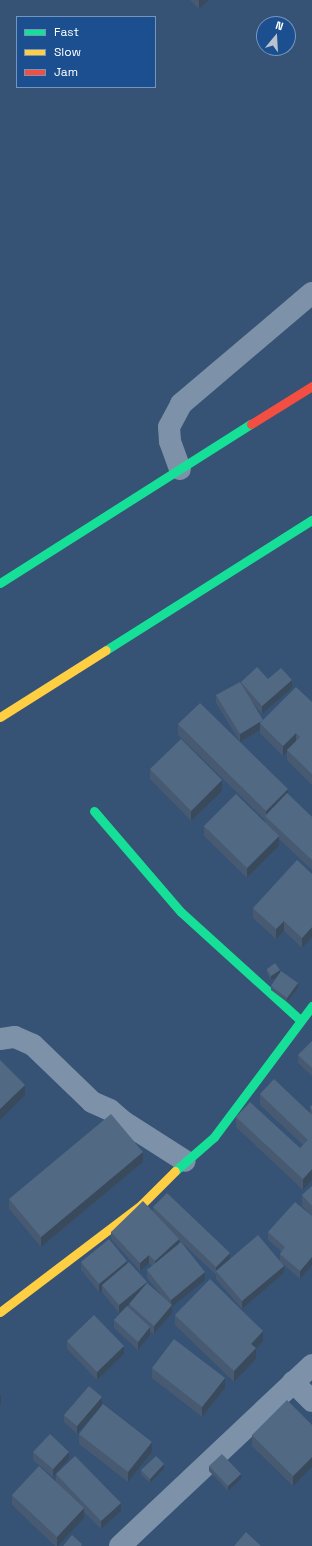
<!DOCTYPE html>
<style>
body{margin:0}
#map{position:relative;width:312px;height:1546px;overflow:hidden;background:#365274;font-family:"Space Grotesk",sans-serif}
div>[style]{position:absolute}
.street>*{height:22px;margin:-11px;padding:0 11px;transform-origin:11px;border-radius:11px;background:#7d92a8}
.fast>*{height:9px;margin:-4.5px;padding:0 4.5px;transform-origin:4.5px;border-radius:4.5px;background:#16e098}
.slow>*{height:9px;margin:-4.5px;padding:0 4.5px;transform-origin:4.5px;border-radius:4.5px;background:#ffcf43}
.jam>*{height:9px;margin:-4.5px;padding:0 4.5px;transform-origin:4.5px;border-radius:4.5px;background:#f24e42}
.wall>*{inset:0;background:#475a72}
.shaded-wall>*{inset:0;background:#394a5c}
.building>*{inset:0;background:#526984}
span{translate:-50% -50%;white-space:nowrap;text-align:center;line-height:1.15;-webkit-text-stroke:3px #1b4f8f;paint-order:stroke}
.legend{position:absolute;left:16px;top:16px;width:140px;height:72px;box-sizing:border-box;background:#1b4f8f;border:1px solid #7695bc;margin:0;padding:5px 7px;list-style:none;font-size:12px;color:#fff}
.legend li{display:flex;align-items:center;gap:8px;height:20px}
.legend b{width:20px;border:1px solid #7695bc}
.north{position:absolute;left:256px;top:16px;width:40px;height:40px;box-sizing:border-box;background:#1b4f8f;border:1px solid #7695bc;border-radius:50%;rotate:18deg;font-size:11px;font-weight:700;line-height:16px;text-align:center;color:#fff}
.north::after{content:'';display:block;margin:auto;width:14px;height:18px;background:#b9c2ce;clip-path:polygon(50% 0,100% 100%,50% 72%,0 100%)}
</style>
<div id="map">
<div class="street">
<div style="left:180px;top:469px;width:30px;rotate:-110deg"></div>
<div style="left:170px;top:441px;width:14px;rotate:-94deg"></div>
<div style="left:169px;top:427px;width:26px;rotate:-62deg"></div>
<div style="left:181px;top:404px;width:172px;rotate:-40.3deg"></div>
<div style="left:0;top:1039px;width:15px;rotate:-8deg"></div>
<div style="left:15px;top:1037px;width:20px;rotate:24deg"></div>
<div style="left:33px;top:1045px;width:82px;rotate:44deg"></div>
<div style="left:92px;top:1102px;width:20px;rotate:24deg"></div>
<div style="left:110px;top:1110px;width:18px;rotate:41deg"></div>
<div style="left:124px;top:1122px;width:72px;rotate:32.6deg"></div>
<div style="left:293px;top:1382px;width:27px;rotate:45deg"></div>
<div style="left:120px;top:1546px;width:264px;rotate:-43.3deg"></div>
</div>
<div class="fast">
<div style="left:0;top:583px;width:297px;rotate:-32.4deg"></div>
<div style="left:106px;top:650px;width:244px;rotate:-32.3deg"></div>
<div style="left:94px;top:811px;width:133px;rotate:49.3deg"></div>
<div style="left:181px;top:912px;width:161px;rotate:42.2deg"></div>
<div style="left:175px;top:1171px;width:52px;rotate:-41.1deg"></div>
<div style="left:214px;top:1137px;width:164px;rotate:-53.2deg"></div>
</div>
<div class="slow">
<div style="left:0;top:717px;width:125px;rotate:-32.3deg"></div>
<div style="left:0;top:1312px;width:177px;rotate:-37.2deg"></div>
<div style="left:141px;top:1205px;width:48px;rotate:-45deg"></div>
</div>
<div class="jam">
<div style="left:251px;top:424px;width:72px;rotate:-31.9deg"></div>
</div>
<div class="wall">
<div style="clip-path:polygon(190px 0,209px 0,199px 9px)"></div>
<div style="clip-path:polygon(268px 679px,292px 688px,262px 714px,252px 702px,263px 720px,312px 702px,312px 785px,287px 760px,287px 752px,283px 756px,260px 733px,260px 730px,240px 742px,216px 703px,216px 695px,241px 684px,241px 682px)"></div>
<div style="clip-path:polygon(178px 724px,288px 794px,312px 817px,312px 870px,279px 839px,279px 846px,247px 878px,204px 836px,204px 826px,265px 822px,265px 820px,178px 735px)"></div>
<div style="clip-path:polygon(150px 769px,222px 791px,191px 821px,150px 779px)"></div>
<div style="clip-path:polygon(312px 874px,312px 937px,302px 948px,284px 931px,276px 939px,253px 918px,253px 908px)"></div>
<div style="clip-path:polygon(267px 969px,280px 973px,298px 988px,287px 1002px,271px 990px,271px 986px,278px 976px,271px 980px,267px 973px)"></div>
<div style="clip-path:polygon(312px 1041px,312px 1076px,298px 1063px,298px 1055px)"></div>
<div style="clip-path:polygon(260px 1094px,310px 1113px,310px 1107px,312px 1105px,312px 1180px,303px 1190px,236px 1127px,236px 1117px,300px 1148px,303px 1145px,260px 1105px)"></div>
<div style="clip-path:polygon(143px 1162px,41px 1247px,9px 1209px,9px 1199px)"></div>
<div style="clip-path:polygon(312px 1186px,312px 1265px,300px 1279px,283px 1264px,284px 1273px,242px 1309px,216px 1279px,216px 1275px,179px 1240px,179px 1245px,205px 1280px,172px 1307px,172px 1313px,154px 1334px,150px 1331px,150px 1335px,138px 1350px,114px 1328px,114px 1320px,126px 1307px,119px 1313px,102px 1292px,102px 1290px,99px 1292px,81px 1270px,81px 1262px,127px 1263px,147px 1284px,161px 1295px,147px 1278px,147px 1270px,152px 1266px,149px 1263px,140px 1271px,111px 1239px,111px 1232px,153px 1212px,153px 1207px,230px 1259px,280px 1261px,280px 1254px,281px 1251px,268px 1240px,268px 1232px,311px 1215px,302px 1206px,302px 1195px)"></div>
<div style="clip-path:polygon(175px 1315px,263px 1341px,256px 1349px,256px 1359px,234px 1382px,175px 1325px)"></div>
<div style="clip-path:polygon(67px 1341px,124px 1354px,97px 1380px,67px 1349px)"></div>
<div style="clip-path:polygon(152px 1368px,225px 1388px,202px 1417px,152px 1378px)"></div>
<div style="clip-path:polygon(102px 1397px,77px 1434px,64px 1422px,64px 1415px)"></div>
<div style="clip-path:polygon(312px 1425px,293px 1486px,252px 1446px,252px 1435px)"></div>
<div style="clip-path:polygon(79px 1434px,152px 1452px,128px 1482px,79px 1444px)"></div>
<div style="clip-path:polygon(33px 1452px,69px 1459px,53px 1477px,33px 1460px)"></div>
<div style="clip-path:polygon(209px 1466px,241px 1479px,228px 1491px,209px 1471px)"></div>
<div style="clip-path:polygon(164px 1469px,150px 1483px,141px 1475px,141px 1470px)"></div>
<div style="clip-path:polygon(56px 1474px,121px 1511px,101px 1529px,84px 1512px,84px 1518px,58px 1546px,55px 1546px,12px 1505px,12px 1495px,56px 1482px)"></div>
</div>
<div class="shaded-wall">
<div style="clip-path:polygon(199px 0,209px 0,199px 9px)"></div>
<div style="clip-path:polygon(292px 680px,292px 688px,262px 714px,262px 706px)"></div>
<div style="clip-path:polygon(263px 720px,260px 723px,260px 730px,240px 742px,240px 734px)"></div>
<div style="clip-path:polygon(296px 733px,296px 743px,287px 750px,287px 752px,283px 756px,283px 746px)"></div>
<div style="clip-path:polygon(222px 780px,222px 791px,191px 821px,191px 811px)"></div>
<div style="clip-path:polygon(288px 789px,288px 800px,266px 817px,266px 811px)"></div>
<div style="clip-path:polygon(279px 836px,279px 846px,247px 878px,247px 868px)"></div>
<div style="clip-path:polygon(284px 921px,284px 931px,276px 939px,276px 929px)"></div>
<div style="clip-path:polygon(312px 927px,312px 937px,302px 948px,302px 938px)"></div>
<div style="clip-path:polygon(280px 970px,280px 975px,271px 980px,271px 976px)"></div>
<div style="clip-path:polygon(298px 983px,298px 988px,287px 1002px,287px 998px)"></div>
<div style="clip-path:polygon(25px 1085px,25px 1095px,0 1120px,0 1109px)"></div>
<div style="clip-path:polygon(143px 1152px,143px 1162px,41px 1247px,41px 1237px)"></div>
<div style="clip-path:polygon(312px 1169px,312px 1180px,303px 1190px,303px 1179px)"></div>
<div style="clip-path:polygon(179px 1239px,179px 1247px,155px 1269px,155px 1261px)"></div>
<div style="clip-path:polygon(230px 1253px,230px 1261px,216px 1271px,216px 1275px,216px 1267px)"></div>
<div style="clip-path:polygon(149px 1255px,149px 1263px,140px 1271px,140px 1263px)"></div>
<div style="clip-path:polygon(312px 1257px,312px 1265px,300px 1279px,300px 1271px)"></div>
<div style="clip-path:polygon(127px 1261px,127px 1269px,102px 1285px,102px 1290px,99px 1292px,99px 1284px)"></div>
<div style="clip-path:polygon(284px 1266px,284px 1273px,242px 1309px,242px 1301px)"></div>
<div style="clip-path:polygon(205px 1272px,205px 1280px,172px 1307px,172px 1313px,154px 1334px,154px 1326px,171px 1306px,171px 1300px)"></div>
<div style="clip-path:polygon(147px 1282px,147px 1290px,119px 1313px,119px 1305px)"></div>
<div style="clip-path:polygon(150px 1327px,150px 1335px,138px 1350px,138px 1342px)"></div>
<div style="clip-path:polygon(263px 1331px,263px 1341px,256px 1349px,256px 1359px,234px 1382px,234px 1371px,251px 1344px)"></div>
<div style="clip-path:polygon(124px 1346px,124px 1354px,97px 1380px,97px 1372px)"></div>
<div style="clip-path:polygon(225px 1378px,225px 1388px,202px 1417px,202px 1407px)"></div>
<div style="clip-path:polygon(1px 1394px,1px 1405px,0 1405px,0 1395px)"></div>
<div style="clip-path:polygon(102px 1397px,102px 1405px,77px 1434px,77px 1426px)"></div>
<div style="clip-path:polygon(152px 1442px,152px 1452px,128px 1482px,128px 1472px)"></div>
<div style="clip-path:polygon(69px 1452px,69px 1459px,53px 1477px,53px 1469px)"></div>
<div style="clip-path:polygon(312px 1457px,312px 1467px,293px 1486px,293px 1476px)"></div>
<div style="clip-path:polygon(164px 1464px,164px 1469px,150px 1483px,150px 1479px)"></div>
<div style="clip-path:polygon(241px 1474px,241px 1479px,228px 1491px,228px 1486px)"></div>
<div style="clip-path:polygon(121px 1503px,121px 1511px,101px 1529px,101px 1521px)"></div>
<div style="clip-path:polygon(84px 1508px,84px 1518px,58px 1546px,57px 1546px,57px 1537px)"></div>
</div>
<div class="building">
<div style="clip-path:polygon(257px 667px,268px 679px,281px 668px,292px 680px,262px 706px,241px 682px)"></div>
<div style="clip-path:polygon(240px 682px,263px 720px,240px 734px,216px 695px)"></div>
<div style="clip-path:polygon(296px 687px,312px 702px,312px 774px,287px 750px,300px 737px,296px 733px,283px 746px,260px 723px)"></div>
<div style="clip-path:polygon(200px 703px,288px 789px,266px 811px,178px 724px)"></div>
<div style="clip-path:polygon(181px 739px,222px 780px,191px 811px,150px 769px)"></div>
<div style="clip-path:polygon(287px 793px,312px 817px,312px 860px,265px 816px)"></div>
<div style="clip-path:polygon(236px 794px,279px 836px,247px 868px,204px 826px)"></div>
<div style="clip-path:polygon(297px 860px,312px 874px,312px 927px,302px 938px,284px 921px,276px 929px,253px 908px)"></div>
<div style="clip-path:polygon(275px 963px,280px 970px,271px 976px,267px 969px)"></div>
<div style="clip-path:polygon(281px 971px,298px 983px,287px 998px,271px 986px)"></div>
<div style="clip-path:polygon(312px 1041px,312px 1068px,298px 1055px)"></div>
<div style="clip-path:polygon(0 1060px,25px 1085px,0 1109px)"></div>
<div style="clip-path:polygon(274px 1079px,312px 1115px,312px 1169px,303px 1179px,236px 1117px,250px 1102px,300px 1148px,308px 1140px,260px 1094px)"></div>
<div style="clip-path:polygon(312px 1105px,312px 1110px,310px 1107px)"></div>
<div style="clip-path:polygon(111px 1114px,143px 1152px,41px 1237px,9px 1199px)"></div>
<div style="clip-path:polygon(312px 1186px,312px 1206px,302px 1195px)"></div>
<div style="clip-path:polygon(167px 1193px,230px 1253px,216px 1267px,153px 1207px)"></div>
<div style="clip-path:polygon(143px 1201px,179px 1239px,155px 1261px,149px 1255px,140px 1263px,111px 1232px)"></div>
<div style="clip-path:polygon(295px 1202px,312px 1216px,312px 1257px,300px 1271px,280px 1254px,285px 1247px,268px 1232px)"></div>
<div style="clip-path:polygon(258px 1235px,284px 1266px,242px 1301px,216px 1271px)"></div>
<div style="clip-path:polygon(109px 1239px,127px 1261px,99px 1284px,81px 1262px)"></div>
<div style="clip-path:polygon(181px 1242px,205px 1272px,171px 1300px,147px 1270px)"></div>
<div style="clip-path:polygon(129px 1262px,147px 1282px,119px 1305px,102px 1285px)"></div>
<div style="clip-path:polygon(210px 1279px,263px 1331px,251px 1344px,256px 1348px,234px 1371px,175px 1315px)"></div>
<div style="clip-path:polygon(147px 1283px,172px 1305px,154px 1326px,129px 1304px)"></div>
<div style="clip-path:polygon(127px 1306px,150px 1327px,138px 1342px,114px 1320px)"></div>
<div style="clip-path:polygon(94px 1315px,124px 1346px,97px 1372px,67px 1341px)"></div>
<div style="clip-path:polygon(174px 1339px,225px 1378px,202px 1407px,152px 1368px)"></div>
<div style="clip-path:polygon(89px 1386px,102px 1397px,77px 1426px,64px 1415px)"></div>
<div style="clip-path:polygon(287px 1400px,312px 1425px,312px 1457px,293px 1476px,252px 1435px)"></div>
<div style="clip-path:polygon(103px 1404px,152px 1442px,128px 1472px,79px 1434px)"></div>
<div style="clip-path:polygon(50px 1434px,69px 1452px,53px 1469px,33px 1452px)"></div>
<div style="clip-path:polygon(222px 1454px,241px 1474px,228px 1486px,209px 1466px)"></div>
<div style="clip-path:polygon(75px 1456px,121px 1503px,101px 1521px,56px 1474px)"></div>
<div style="clip-path:polygon(156px 1456px,164px 1464px,150px 1479px,141px 1470px)"></div>
<div style="clip-path:polygon(39px 1466px,84px 1508px,57px 1537px,12px 1495px)"></div>
<div style="clip-path:polygon(246px 1532px,261px 1546px,234px 1546px)"></div>
<div style="clip-path:polygon(72px 1535px,82px 1544px,81px 1546px,63px 1546px)"></div>
</div>
<ul class="legend">
<li><b style="height:5px;background:#16e098"></b>Fast</li>
<li><b style="height:5px;background:#ffcf43"></b>Slow</li>
<li><b style="height:5px;background:#f24e42"></b>Jam</li>
</ul>
<div class="north">N</div>
</div>
